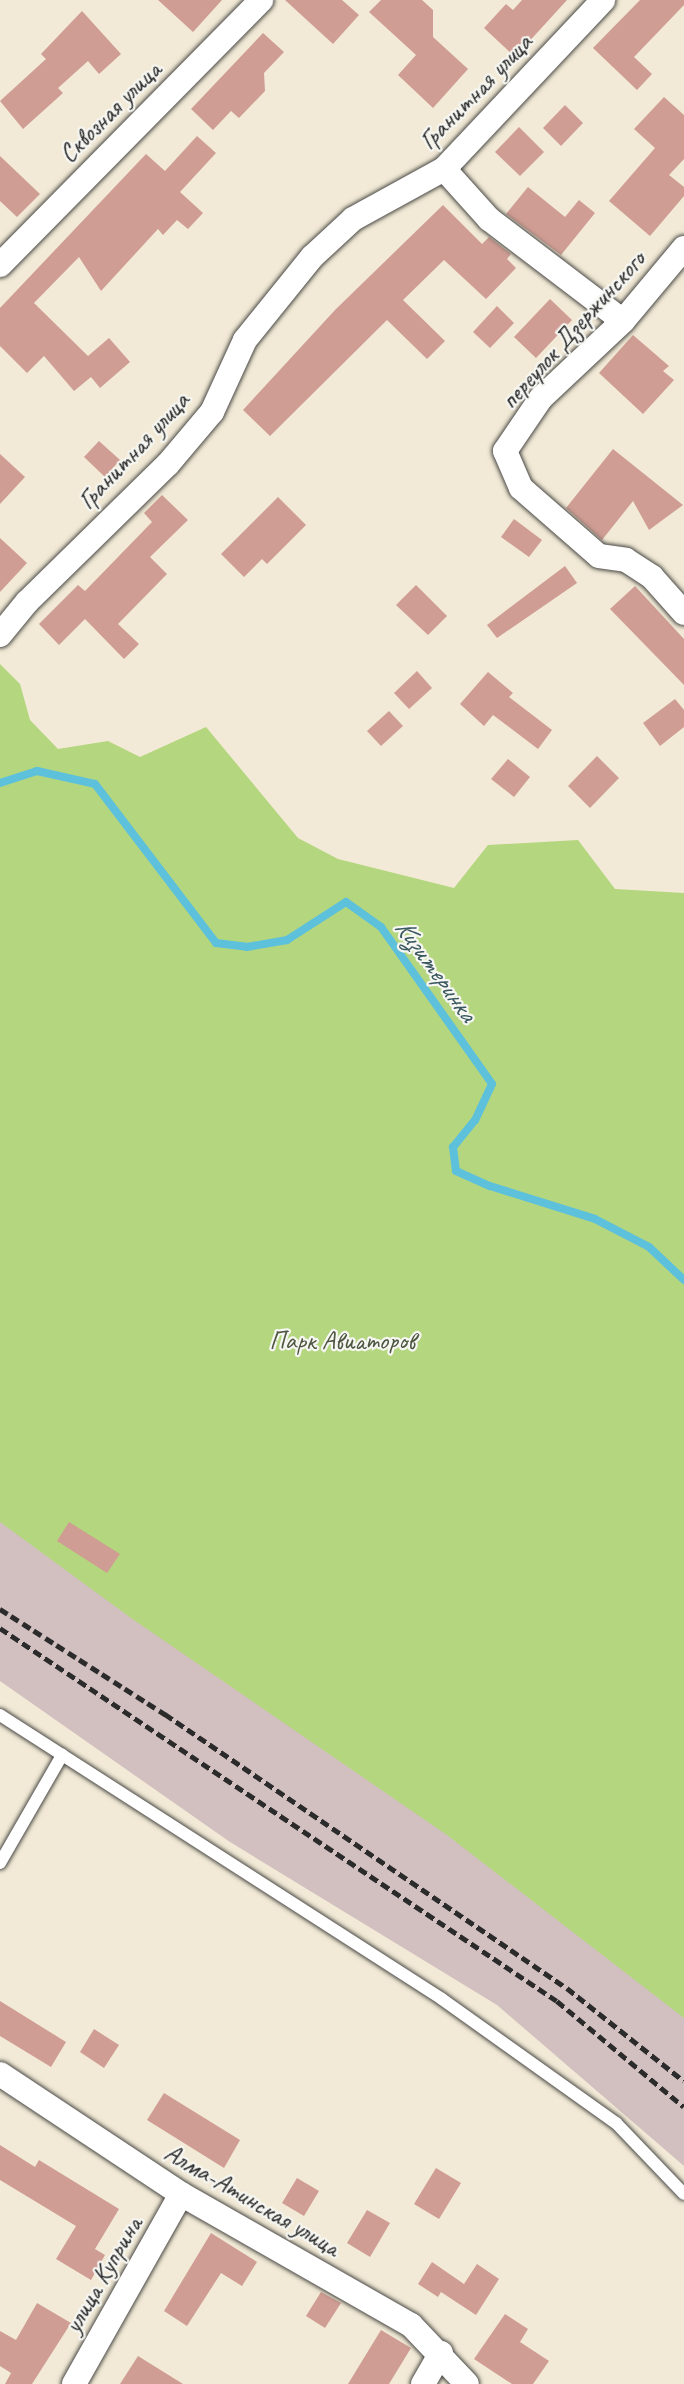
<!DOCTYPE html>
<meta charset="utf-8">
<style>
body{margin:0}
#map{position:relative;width:684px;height:2384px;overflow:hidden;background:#f2ead6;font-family:Caveat,sans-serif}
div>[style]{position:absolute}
.industrial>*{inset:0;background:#d2bfc0}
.green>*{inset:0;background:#b4d67e}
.stream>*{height:8px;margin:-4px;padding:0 4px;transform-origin:4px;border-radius:4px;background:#5ec1dc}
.building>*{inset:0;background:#cf9d93}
.roads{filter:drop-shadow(0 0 2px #494845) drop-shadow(0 0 2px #494845)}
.service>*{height:12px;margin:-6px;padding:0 6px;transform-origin:6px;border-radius:6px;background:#fff}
.minor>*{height:24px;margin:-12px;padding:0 12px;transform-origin:12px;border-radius:12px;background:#fff}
.rail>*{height:4.5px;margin-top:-2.25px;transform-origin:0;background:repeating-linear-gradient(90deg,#2b2b2b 0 9px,transparent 0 13.5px)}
span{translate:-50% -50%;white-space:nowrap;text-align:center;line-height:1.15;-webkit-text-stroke:4.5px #f6f6f2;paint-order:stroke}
.street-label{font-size:26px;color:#2b2b2b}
.park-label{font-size:26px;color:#4d5640}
.water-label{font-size:27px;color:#3a5860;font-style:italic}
</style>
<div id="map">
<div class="industrial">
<div style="clip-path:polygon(0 1499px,684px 1958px,684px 2166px,497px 2005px,230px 1842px,0 1681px)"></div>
</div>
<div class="green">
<div style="clip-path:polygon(0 664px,20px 684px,30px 720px,58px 749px,108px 741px,140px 757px,206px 727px,298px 838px,338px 859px,454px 888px,488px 845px,578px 840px,615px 889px,684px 893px,684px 2018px,447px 1835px,131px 1618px,0 1522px)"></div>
</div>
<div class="stream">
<div style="left:0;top:783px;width:39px;rotate:-18deg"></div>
<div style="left:37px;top:771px;width:59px;rotate:12.6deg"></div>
<div style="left:95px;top:784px;width:200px;rotate:52.7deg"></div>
<div style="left:216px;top:943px;width:31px;rotate:7deg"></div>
<div style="left:247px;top:947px;width:41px;rotate:-9.9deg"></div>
<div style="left:287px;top:940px;width:70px;rotate:-32.8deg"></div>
<div style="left:346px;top:902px;width:43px;rotate:35.5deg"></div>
<div style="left:381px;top:927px;width:192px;rotate:54.7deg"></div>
<div style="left:492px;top:1084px;width:40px;rotate:115deg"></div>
<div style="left:475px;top:1120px;width:35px;rotate:129deg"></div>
<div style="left:453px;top:1147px;width:24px;rotate:83deg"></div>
<div style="left:456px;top:1171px;width:37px;rotate:24deg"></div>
<div style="left:490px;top:1186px;width:110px;rotate:17.4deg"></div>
<div style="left:595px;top:1219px;width:61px;rotate:27.4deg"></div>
<div style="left:649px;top:1247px;width:48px;rotate:43.3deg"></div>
</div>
<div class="building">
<div style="clip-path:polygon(158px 0,222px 0,193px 32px)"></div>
<div style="clip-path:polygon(285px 0,342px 0,359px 15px,333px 44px)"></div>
<div style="clip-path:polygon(381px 0,422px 0,433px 10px,433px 37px,468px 69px,433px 108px,398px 75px,416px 55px,369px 12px)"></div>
<div style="clip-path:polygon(522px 0,567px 0,515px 57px,484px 28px,506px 4px,513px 10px)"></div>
<div style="clip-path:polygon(640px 0,684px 0,684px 5px,634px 57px,652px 74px,637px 90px,593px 48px)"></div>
<div style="clip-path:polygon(82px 11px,121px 54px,99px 74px,88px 61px,58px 88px,63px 93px,23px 129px,0 101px,46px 59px,41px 54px)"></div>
<div style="clip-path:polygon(263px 33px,284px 52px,264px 73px,265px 91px,239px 118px,231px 111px,213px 130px,191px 109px)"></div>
<div style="clip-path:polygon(664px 97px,684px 115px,684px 159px,669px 175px,684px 187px,684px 196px,650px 236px,609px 201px,655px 148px,634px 129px)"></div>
<div style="clip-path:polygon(565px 105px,583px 123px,561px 146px,543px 128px)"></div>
<div style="clip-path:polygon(519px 127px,544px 152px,520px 176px,495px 152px)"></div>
<div style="clip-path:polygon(197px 136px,216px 153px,180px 192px,203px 213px,188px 229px,177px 220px,163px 235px,158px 229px,101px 291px,79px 257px,34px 303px,88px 356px,109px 338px,130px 362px,100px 388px,91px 377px,74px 391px,44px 356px,27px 373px,0 346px,0 308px,146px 154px,165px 171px)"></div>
<div style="clip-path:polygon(0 156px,40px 194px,17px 217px,0 201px)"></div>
<div style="clip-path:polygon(528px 187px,565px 217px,579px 200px,595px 213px,561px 255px,506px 214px)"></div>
<div style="clip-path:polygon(443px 205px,482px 244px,489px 237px,511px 254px,507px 259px,516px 268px,486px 299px,444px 260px,403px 300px,445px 341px,427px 359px,387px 320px,270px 436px,243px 410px,335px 310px)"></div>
<div style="clip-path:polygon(550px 299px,572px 320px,536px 358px,514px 337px)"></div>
<div style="clip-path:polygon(497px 306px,514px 323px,490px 348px,473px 332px)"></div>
<div style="clip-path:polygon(633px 335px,669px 366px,663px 371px,674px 380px,643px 414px,599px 373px)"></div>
<div style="clip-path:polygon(99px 441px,120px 460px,105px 477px,84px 457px)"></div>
<div style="clip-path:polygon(613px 449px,683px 505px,649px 530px,633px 501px,602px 540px,566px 508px)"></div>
<div style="clip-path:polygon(0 454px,25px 477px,0 504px)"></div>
<div style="clip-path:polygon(162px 495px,188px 520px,150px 557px,167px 574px,118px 624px,139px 644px,124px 659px,85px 619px,59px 645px,39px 624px,78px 585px,85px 591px,152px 522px,144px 513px)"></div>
<div style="clip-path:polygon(278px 497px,306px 525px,267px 564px,262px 559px,244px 577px,221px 554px)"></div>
<div style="clip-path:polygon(514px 519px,542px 540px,529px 557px,501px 537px)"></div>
<div style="clip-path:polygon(0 538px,27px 563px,0 592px)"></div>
<div style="clip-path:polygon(565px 566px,577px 583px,497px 638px,487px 625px)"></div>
<div style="clip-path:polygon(416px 585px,447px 616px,428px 635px,396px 605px)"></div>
<div style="clip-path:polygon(635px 586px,684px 639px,684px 685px,610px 609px)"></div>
<div style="clip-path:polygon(417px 671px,432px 688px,409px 709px,394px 693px)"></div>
<div style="clip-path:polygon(488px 672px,513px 693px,509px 697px,552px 730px,538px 749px,493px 715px,484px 726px,460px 704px)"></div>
<div style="clip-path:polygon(675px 699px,684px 710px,684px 727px,660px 746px,643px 723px)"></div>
<div style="clip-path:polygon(389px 711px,403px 726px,381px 746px,367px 731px)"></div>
<div style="clip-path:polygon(597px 756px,619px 778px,590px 808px,568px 786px)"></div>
<div style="clip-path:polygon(508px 759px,530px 777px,514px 797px,491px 779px)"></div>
<div style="clip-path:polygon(69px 1522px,120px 1554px,107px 1573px,57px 1541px)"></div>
<div style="clip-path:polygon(0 2001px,66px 2042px,51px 2067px,0 2036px)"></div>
<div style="clip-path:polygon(94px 2029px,119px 2045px,104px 2068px,80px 2052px)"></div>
<div style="clip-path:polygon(164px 2093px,240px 2140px,224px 2168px,147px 2120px)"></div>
<div style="clip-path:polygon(0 2145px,35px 2167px,39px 2160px,119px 2209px,95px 2249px,105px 2255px,91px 2280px,56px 2259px,76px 2226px,0 2180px)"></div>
<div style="clip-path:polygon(436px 2168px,461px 2183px,439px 2219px,414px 2204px)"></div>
<div style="clip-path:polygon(297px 2178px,319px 2191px,304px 2216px,282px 2203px)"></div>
<div style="clip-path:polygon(367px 2210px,390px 2223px,370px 2257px,347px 2243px)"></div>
<div style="clip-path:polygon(211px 2233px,257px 2262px,242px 2286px,221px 2273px,187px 2326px,164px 2311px)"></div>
<div style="clip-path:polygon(432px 2262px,464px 2284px,477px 2264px,499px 2279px,476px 2315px,441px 2292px,438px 2297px,418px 2284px)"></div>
<div style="clip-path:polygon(321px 2292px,341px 2303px,325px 2328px,306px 2316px)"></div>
<div style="clip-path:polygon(37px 2303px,71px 2323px,32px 2384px,5px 2384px,11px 2373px,0 2366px,0 2331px,16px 2340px)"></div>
<div style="clip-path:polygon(505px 2314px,528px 2329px,520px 2342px,549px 2361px,533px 2384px,512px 2384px,474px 2359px)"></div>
<div style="clip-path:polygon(381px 2330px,411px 2348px,389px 2384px,348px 2384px)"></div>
<div style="clip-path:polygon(138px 2356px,183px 2384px,120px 2384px)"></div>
</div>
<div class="roads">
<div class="service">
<div style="left:0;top:1715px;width:525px;rotate:32.72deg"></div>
<div style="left:442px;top:1999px;width:214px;rotate:35.5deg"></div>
<div style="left:616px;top:2123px;width:98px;rotate:46.2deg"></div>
<div style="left:0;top:1863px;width:125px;rotate:-60.1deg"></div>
</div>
<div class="minor">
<div style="left:444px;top:169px;width:67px;rotate:48deg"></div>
<div style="left:489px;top:219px;width:168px;rotate:37.3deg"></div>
<div style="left:684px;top:248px;width:95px;rotate:129.9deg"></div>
<div style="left:623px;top:321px;width:112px;rotate:136.8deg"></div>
<div style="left:541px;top:398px;width:64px;rotate:124.2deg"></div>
<div style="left:505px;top:451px;width:40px;rotate:66.6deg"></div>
<div style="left:521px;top:488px;width:103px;rotate:41.1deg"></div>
<div style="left:599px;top:556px;width:27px;rotate:8deg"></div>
<div style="left:626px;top:560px;width:31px;rotate:33deg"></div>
<div style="left:652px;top:577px;width:48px;rotate:48.4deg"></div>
<div style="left:0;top:265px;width:372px;rotate:-45.4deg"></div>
<div style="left:0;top:635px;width:43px;rotate:-50.7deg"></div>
<div style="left:27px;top:602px;width:197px;rotate:-44.4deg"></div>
<div style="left:168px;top:464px;width:68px;rotate:-49.8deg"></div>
<div style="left:212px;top:412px;width:79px;rotate:-65.4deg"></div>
<div style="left:245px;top:340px;width:107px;rotate:-51.1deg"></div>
<div style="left:312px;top:257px;width:56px;rotate:-42.8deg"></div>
<div style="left:353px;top:219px;width:104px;rotate:-28.8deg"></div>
<div style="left:444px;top:169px;width:232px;rotate:-46.7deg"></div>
<div style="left:0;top:2074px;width:217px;rotate:33.5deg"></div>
<div style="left:181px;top:2194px;width:265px;rotate:29.7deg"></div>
<div style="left:411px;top:2325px;width:81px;rotate:46.5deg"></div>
<div style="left:74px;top:2384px;width:218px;rotate:-60.6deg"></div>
<div style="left:423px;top:2384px;width:36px;rotate:-60deg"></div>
</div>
</div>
<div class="rail">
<div style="left:0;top:1609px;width:196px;rotate:32.5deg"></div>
<div style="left:165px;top:1714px;width:486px;rotate:34.3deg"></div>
<div style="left:567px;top:1988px;width:149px;rotate:38.5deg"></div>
<div style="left:0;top:1628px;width:670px;rotate:33.81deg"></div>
<div style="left:557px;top:2001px;width:165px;rotate:39.8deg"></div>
</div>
<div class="street-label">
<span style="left:476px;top:92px;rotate:-46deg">Гранитная улица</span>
<span style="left:110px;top:112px;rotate:-45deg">Сквозная улица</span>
<span style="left:573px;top:330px;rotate:-48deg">переулок Дзержинского</span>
<span style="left:134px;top:451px;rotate:-47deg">Гранитная улица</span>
<span style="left:252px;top:2200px;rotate:30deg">Алма-Атинская улица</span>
<span style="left:103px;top:2275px;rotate:-60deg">улица Куприна</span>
</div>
<div class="park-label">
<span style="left:342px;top:1341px">Парк Авиаторов</span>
</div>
<div class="water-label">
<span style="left:436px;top:970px;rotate:54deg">Кизитеринка</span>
</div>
</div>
